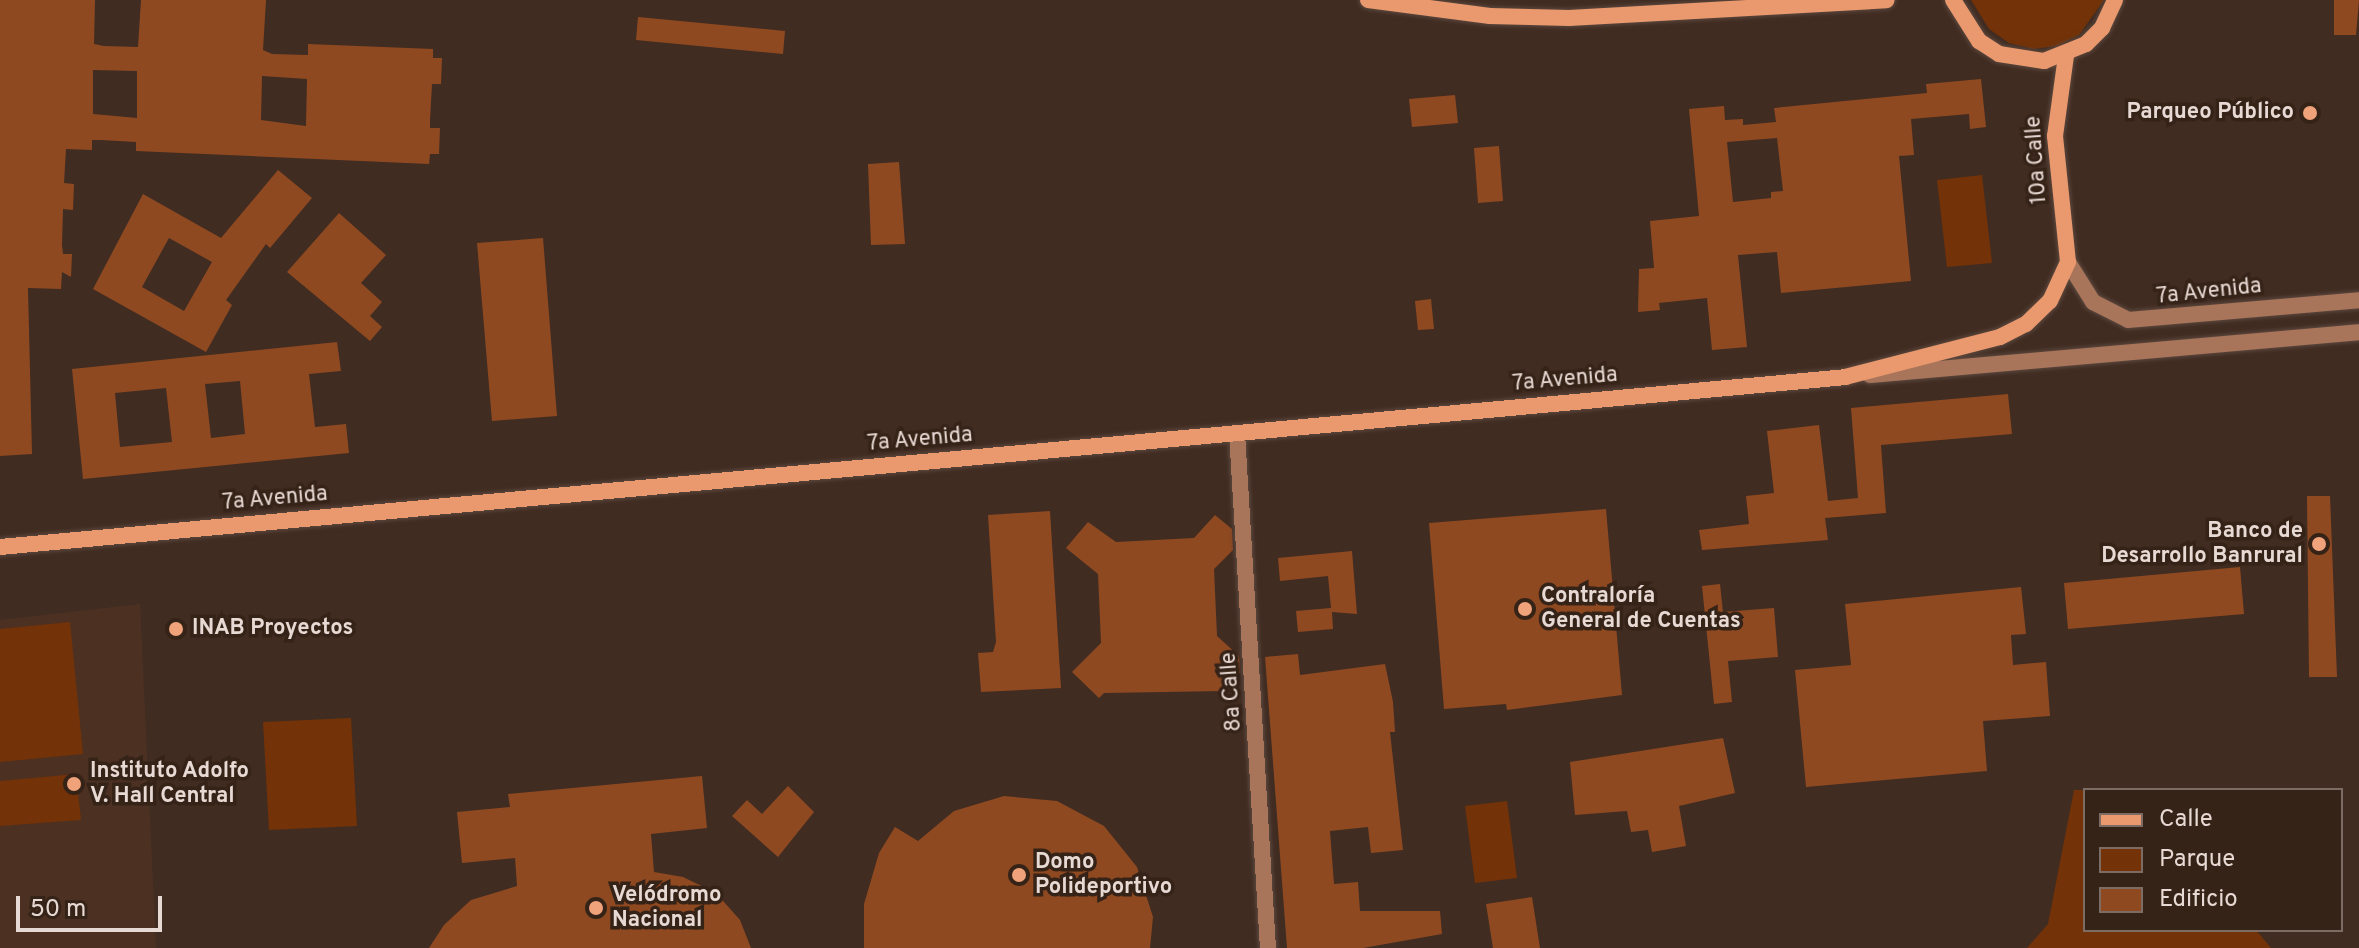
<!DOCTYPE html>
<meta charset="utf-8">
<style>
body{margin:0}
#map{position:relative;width:2359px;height:948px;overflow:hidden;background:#412c22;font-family:Overpass,sans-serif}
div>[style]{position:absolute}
.built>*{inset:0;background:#4c3123}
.green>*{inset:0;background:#733207}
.building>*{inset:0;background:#8e4921}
.roads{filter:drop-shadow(0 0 2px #5c483e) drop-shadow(0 0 2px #5c483e)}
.minor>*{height:16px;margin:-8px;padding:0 8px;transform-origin:8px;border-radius:8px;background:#a8745a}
.tertiary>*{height:16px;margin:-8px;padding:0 8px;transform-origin:8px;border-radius:8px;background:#a8745a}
.secondary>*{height:16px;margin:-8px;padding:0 8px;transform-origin:8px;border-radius:8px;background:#ea996e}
.dots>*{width:22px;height:22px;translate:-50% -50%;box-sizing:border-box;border:4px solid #362318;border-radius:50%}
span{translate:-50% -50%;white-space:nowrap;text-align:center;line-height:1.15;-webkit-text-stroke:7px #362318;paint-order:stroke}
.poi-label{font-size:22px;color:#e7d9d3;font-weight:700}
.right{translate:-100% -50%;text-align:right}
.left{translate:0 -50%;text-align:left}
.street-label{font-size:22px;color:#e7d9d3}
.legend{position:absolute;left:2083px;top:788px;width:260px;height:144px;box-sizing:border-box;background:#362318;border:2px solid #7d6c63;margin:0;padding:10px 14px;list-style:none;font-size:24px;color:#e7d9d3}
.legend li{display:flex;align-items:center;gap:16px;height:40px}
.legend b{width:40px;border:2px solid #7d6c63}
.scale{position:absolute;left:16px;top:896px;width:146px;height:36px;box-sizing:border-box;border:4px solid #e7d9d3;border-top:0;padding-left:10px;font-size:24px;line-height:28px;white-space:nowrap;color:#e7d9d3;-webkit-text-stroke:6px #362318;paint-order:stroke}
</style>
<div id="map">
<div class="built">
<div style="clip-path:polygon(140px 604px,156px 948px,0 948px,0 620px)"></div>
</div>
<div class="green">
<div style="clip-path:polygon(1971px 0,2104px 0,2079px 35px,2057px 46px,2033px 49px,2009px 43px,1989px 29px)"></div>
<div style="clip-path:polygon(1982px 175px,1992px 263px,1947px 267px,1937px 180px)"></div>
<div style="clip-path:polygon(70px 622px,83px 754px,0 762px,0 629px)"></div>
<div style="clip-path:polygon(351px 718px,357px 826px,269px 830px,263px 722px)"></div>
<div style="clip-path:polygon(76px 774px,81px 820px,0 826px,0 781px)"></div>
<div style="clip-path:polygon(2074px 790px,2090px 790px,2085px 790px,2085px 930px,2256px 930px,2271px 948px,2027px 948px,2048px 924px)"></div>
<div style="clip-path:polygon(1507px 801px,1517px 878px,1475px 883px,1465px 806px)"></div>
</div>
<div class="building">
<div style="clip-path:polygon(evenodd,0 0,95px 0,94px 44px,104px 46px,138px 47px,141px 0,266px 0,263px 50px,272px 54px,308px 55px,308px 44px,433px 49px,433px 58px,442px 58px,441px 84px,432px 84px,430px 120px,430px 128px,440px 128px,439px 154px,430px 154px,429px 164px,136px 151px,136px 142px,101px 140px,92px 140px,92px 150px,66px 149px,64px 183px,74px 184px,73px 210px,63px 209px,62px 245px,63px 254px,72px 254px,71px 277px,62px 272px,61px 289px,28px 288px,32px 454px,0 456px,0 0,93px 70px,137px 71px,137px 118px,93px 114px,93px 70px,0 0,262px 76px,307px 79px,306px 126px,261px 120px,262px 76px)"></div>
<div style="clip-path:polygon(2334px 0,2359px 0,2356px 35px,2334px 35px)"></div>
<div style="clip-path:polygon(638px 17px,785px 31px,783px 54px,636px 40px)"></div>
<div style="clip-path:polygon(evenodd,1981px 79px,1986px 127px,1970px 129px,1969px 114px,1911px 119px,1914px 155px,1899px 156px,1911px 281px,1781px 293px,1777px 252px,1738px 255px,1747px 347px,1712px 350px,1707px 298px,1659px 303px,1660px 310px,1638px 312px,1639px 269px,1654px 268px,1650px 221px,1699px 216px,1689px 109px,1724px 106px,1725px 120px,1743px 119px,1743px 125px,1776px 122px,1774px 108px,1927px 93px,1926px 84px,1981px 79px,1777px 138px,1783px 191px,1771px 192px,1771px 198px,1733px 202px,1727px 142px,1777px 138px)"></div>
<div style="clip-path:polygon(1455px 95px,1458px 123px,1412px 127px,1409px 99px)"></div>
<div style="clip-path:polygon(1499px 146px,1503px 201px,1478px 203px,1474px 148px)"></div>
<div style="clip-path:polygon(899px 162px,905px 244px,871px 245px,868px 164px)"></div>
<div style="clip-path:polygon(evenodd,278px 170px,312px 198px,270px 248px,266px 244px,226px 300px,232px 305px,206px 352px,93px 289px,143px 194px,221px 238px,278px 170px,169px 238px,212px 262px,184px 311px,142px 287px,169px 238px)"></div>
<div style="clip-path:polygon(339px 213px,386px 255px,361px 283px,382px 302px,370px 316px,382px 327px,370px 341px,287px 272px)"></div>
<div style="clip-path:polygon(543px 238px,557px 416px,492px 421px,477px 243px)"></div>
<div style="clip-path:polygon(1431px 299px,1434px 329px,1418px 330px,1415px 301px)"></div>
<div style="clip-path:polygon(evenodd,337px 342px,341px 371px,309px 374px,315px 427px,346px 424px,349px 453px,83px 479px,72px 369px,337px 342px,240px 381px,245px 434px,211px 438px,205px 384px,240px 381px,337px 342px,166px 388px,172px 442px,120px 447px,115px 393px,166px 388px)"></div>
<div style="clip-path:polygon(2008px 394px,2012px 434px,1881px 445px,1886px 513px,1825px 518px,1828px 540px,1702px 550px,1699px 530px,1749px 524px,1746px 496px,1774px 493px,1767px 431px,1819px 425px,1828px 501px,1858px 498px,1851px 408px)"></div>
<div style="clip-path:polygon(2307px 496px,2330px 496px,2337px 677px,2309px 677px)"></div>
<div style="clip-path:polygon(1606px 509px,1622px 695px,1507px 710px,1506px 704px,1444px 709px,1429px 523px)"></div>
<div style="clip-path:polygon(1050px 511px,1061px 688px,981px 692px,978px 653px,993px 652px,996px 642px,988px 515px)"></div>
<div style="clip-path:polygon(1215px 515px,1232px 529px,1233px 550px,1214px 569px,1217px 636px,1239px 656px,1240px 673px,1224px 691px,1104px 693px,1099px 698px,1072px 672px,1101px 643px,1098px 574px,1066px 548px,1088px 522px,1116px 542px,1194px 538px)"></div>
<div style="clip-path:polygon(1352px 551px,1357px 614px,1332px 612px,1333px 629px,1298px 632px,1296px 611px,1331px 608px,1328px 576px,1280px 581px,1278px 558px)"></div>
<div style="clip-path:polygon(2240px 567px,2244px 614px,2068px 629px,2064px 583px)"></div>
<div style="clip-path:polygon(1720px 584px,1723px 612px,1774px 608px,1778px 657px,1728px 661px,1732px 702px,1714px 704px,1702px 586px)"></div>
<div style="clip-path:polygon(2021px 587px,2026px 634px,2011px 635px,2013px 665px,2046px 662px,2050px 716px,1983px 721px,1987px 771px,1806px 787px,1795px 670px,1851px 665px,1845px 604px)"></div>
<div style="clip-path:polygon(1298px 654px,1300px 675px,1385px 664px,1393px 702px,1395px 732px,1390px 732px,1403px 850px,1371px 853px,1368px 827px,1330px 831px,1334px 884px,1358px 882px,1360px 911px,1440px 911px,1442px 934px,1363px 948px,1287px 948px,1265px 657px)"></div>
<div style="clip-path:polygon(1723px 738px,1735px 793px,1679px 806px,1686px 846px,1652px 852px,1648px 830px,1631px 832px,1627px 811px,1575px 815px,1570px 762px)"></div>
<div style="clip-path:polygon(702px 776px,707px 828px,651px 834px,654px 872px,683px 877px,716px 893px,740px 920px,751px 948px,429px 948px,444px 925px,471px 900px,517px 886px,515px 858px,462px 863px,457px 812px,510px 807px,508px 794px)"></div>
<div style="clip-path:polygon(788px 786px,814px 812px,778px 857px,732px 816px,747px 800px,762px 814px)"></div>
<div style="clip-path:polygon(1004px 796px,1057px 801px,1104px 826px,1137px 867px,1153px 917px,1150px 948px,864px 948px,864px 904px,879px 853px,895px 827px,918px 841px,954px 811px)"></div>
<div style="clip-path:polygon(1532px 897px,1540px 948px,1493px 948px,1486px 904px)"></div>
</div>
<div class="roads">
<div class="minor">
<div style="left:1237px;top:433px;width:516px;rotate:86.56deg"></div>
</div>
<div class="tertiary">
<div style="left:2068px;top:262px;width:47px;rotate:58deg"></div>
<div style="left:2093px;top:302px;width:39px;rotate:27deg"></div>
<div style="left:2128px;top:320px;width:232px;rotate:-4.9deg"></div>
<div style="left:1870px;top:375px;width:491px;rotate:-5deg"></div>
</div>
<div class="secondary">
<div style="left:1368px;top:0;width:123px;rotate:7.5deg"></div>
<div style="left:1490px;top:16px;width:79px;rotate:1.5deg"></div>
<div style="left:1569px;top:18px;width:318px;rotate:-3.2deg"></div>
<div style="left:1953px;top:0;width:49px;rotate:57.6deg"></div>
<div style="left:1979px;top:41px;width:24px;rotate:33deg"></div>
<div style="left:1999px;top:54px;width:46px;rotate:8.8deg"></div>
<div style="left:2044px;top:61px;width:45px;rotate:-22deg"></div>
<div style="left:2086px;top:44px;width:23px;rotate:-45deg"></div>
<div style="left:2102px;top:28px;width:31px;rotate:-65deg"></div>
<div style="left:0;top:547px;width:1853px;rotate:-5.26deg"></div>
<div style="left:1845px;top:377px;width:160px;rotate:-14.5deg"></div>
<div style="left:2000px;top:337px;width:29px;rotate:-27deg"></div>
<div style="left:2026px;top:324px;width:33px;rotate:-44deg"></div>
<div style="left:2050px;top:301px;width:43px;rotate:-65.2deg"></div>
<div style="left:2068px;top:262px;width:127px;rotate:-95.9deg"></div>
<div style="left:2055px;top:136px;width:81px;rotate:-82.2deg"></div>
</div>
</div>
<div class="dots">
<div style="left:2310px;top:113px;background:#f0a27a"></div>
<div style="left:2319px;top:544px;background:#f0a27a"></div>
<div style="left:1525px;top:609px;background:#f0a27a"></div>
<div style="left:176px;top:629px;background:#f0a27a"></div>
<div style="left:74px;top:784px;background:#f0a27a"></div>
<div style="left:1019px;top:875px;background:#f0a27a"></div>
<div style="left:596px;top:908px;background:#f0a27a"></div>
</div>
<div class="poi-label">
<span class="right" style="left:2294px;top:113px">Parqueo Público</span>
<span class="right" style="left:2303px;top:544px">Banco de<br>Desarrollo Banrural</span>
<span class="left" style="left:1541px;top:609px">Contraloría<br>General de Cuentas</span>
<span class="left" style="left:192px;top:629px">INAB Proyectos</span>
<span class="left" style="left:90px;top:784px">Instituto Adolfo<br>V. Hall Central</span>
<span class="left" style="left:1035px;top:875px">Domo<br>Polideportivo</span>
<span class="left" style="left:612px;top:908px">Velódromo<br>Nacional</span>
</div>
<div class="street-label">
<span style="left:2037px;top:160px;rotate:-94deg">10a Calle</span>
<span style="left:2209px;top:292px;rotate:-6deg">7a Avenida</span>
<span style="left:1565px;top:380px;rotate:-5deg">7a Avenida</span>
<span style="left:920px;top:440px;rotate:-5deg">7a Avenida</span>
<span style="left:275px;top:499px;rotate:-5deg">7a Avenida</span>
<span style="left:1232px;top:692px;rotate:-94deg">8a Calle</span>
</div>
<ul class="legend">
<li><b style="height:10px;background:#ea996e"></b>Calle</li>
<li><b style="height:22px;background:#733207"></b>Parque</li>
<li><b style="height:22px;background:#8e4921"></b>Edificio</li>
</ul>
<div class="scale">50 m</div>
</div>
